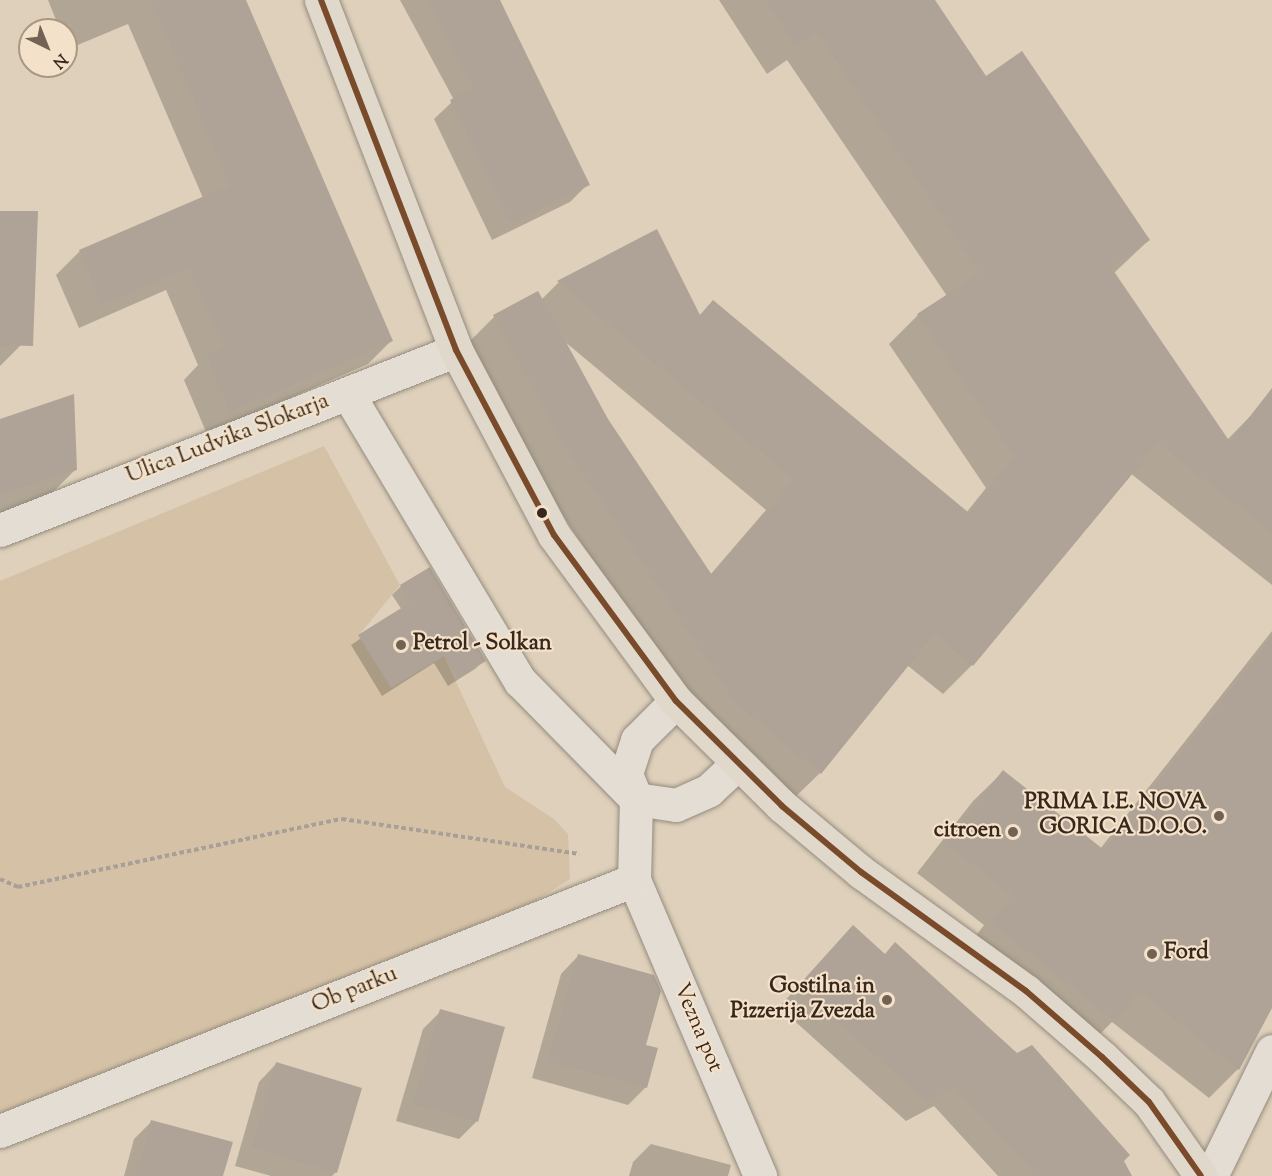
<!DOCTYPE html>
<style>
body{margin:0}
#map{position:relative;width:1272px;height:1176px;overflow:hidden;background:#ded0bb;font-family:"Sorts Mill Goudy",serif}
div>[style]{position:absolute}
.green>*{inset:0;background:#d5c2a6}
.shadow>*{inset:0;background:#0003}
.building>*{inset:0;background:#aea396}
.path>*{height:4px;margin-top:-2px;transform-origin:0;background:repeating-linear-gradient(90deg,#a7a096 0 4.5px,transparent 0 7.5px)}
.roads{filter:drop-shadow(0 0 2px #958b7e) drop-shadow(0 0 2px #958b7e)}
.minor>*{height:33px;margin:-16.5px;padding:0 16.5px;transform-origin:16.5px;border-radius:16.5px;background:#e4ddd3}
.major>*{height:33px;margin:-16.5px;padding:0 16.5px;transform-origin:16.5px;border-radius:16.5px;background:#e0d8cb}
.bus-1>*{height:6px;margin:-3px;padding:0 3px;transform-origin:3px;border-radius:3px;background:#7a4b2a}
.dots>*{width:16px;height:16px;translate:-50% -50%;box-sizing:border-box;border:3px solid #f3e2c9;border-radius:50%}
span{translate:-50% -50%;white-space:nowrap;text-align:center;line-height:1.15;-webkit-text-stroke:4.5px #f3e2c9;paint-order:stroke}
.street-label{font-size:22px;color:#39261c}
.poi-label{font-size:22px;color:#39261c;font-weight:700}
.left{translate:0 -50%;text-align:left}
.right{translate:-100% -50%;text-align:right}
.north{position:absolute;left:18px;top:18px;width:60px;height:60px;box-sizing:border-box;background:#f3e2c9;border:2px solid #a99784;border-radius:50%;rotate:137deg;font-size:16px;font-weight:700;line-height:24px;text-align:center;color:#39261c}
.north::after{content:'';display:block;margin:auto;width:21px;height:27px;background:#736254;clip-path:polygon(50% 0,100% 100%,50% 72%,0 100%)}
</style>
<div id="map">
<div class="green">
<div style="clip-path:polygon(324px 446px,400px 585px,359px 635px,444px 656px,505px 787px,554px 819px,568px 834px,570px 879px,532px 903px,0 1115px,0 581px)"></div>
</div>
<div class="shadow">
<div style="clip-path:polygon(48px 0,245px 0,391px 341px,368px 364px,207px 434px,184px 380px,198px 365px,166px 290px,79px 328px,56px 275px,80px 251px,203px 198px,128px 24px,68px 49px,66px 30px,60px 30px)"></div>
<div style="clip-path:polygon(400px 0,498px 0,588px 184px,570px 202px,492px 240px,434px 119px,454px 100px)"></div>
<div style="clip-path:polygon(evenodd,719px 0,933px 0,986px 78px,1149px 240px,1114px 273px,1227px 440px,1272px 394px,1272px 585px,1130px 473px,972px 665px,943px 694px,907px 665px,820px 773px,790px 802px,706px 731px,536px 475px,465px 346px,494px 317px,541px 300px,558px 283px,656px 231px,699px 316px,713px 302px,966px 513px,986px 488px,889px 344px,918px 315px,947px 296px,787px 60px,767px 74px,719px 0,564px 341px,766px 510px,710px 575px,607px 420px,564px 341px)"></div>
<div style="clip-path:polygon(0 212px,32px 334px,0 366px)"></div>
<div style="clip-path:polygon(0 420px,75px 470px,43px 502px,0 516px)"></div>
<div style="clip-path:polygon(401px 586px,484px 660px,475px 669px,448px 686px,434px 663px,382px 696px,351px 645px,402px 610px,392px 595px)"></div>
<div style="clip-path:polygon(1272px 631px,1272px 1005px,1238px 1069px,1209px 1098px,1112px 1022px,1085px 1049px,963px 953px,984px 925px,917px 873px,973px 801px,1003px 772px,1100px 849px)"></div>
<div style="clip-path:polygon(853px 927px,1122px 1161px,1131px 1176px,998px 1176px,934px 1106px,906px 1121px,779px 1007px)"></div>
<div style="clip-path:polygon(578px 956px,645px 1046px,646px 1087px,628px 1105px,532px 1078px,561px 974px)"></div>
<div style="clip-path:polygon(441px 1011px,476px 1122px,459px 1139px,396px 1121px,423px 1029px)"></div>
<div style="clip-path:polygon(276px 1064px,336px 1172px,332px 1176px,271px 1176px,235px 1166px,259px 1082px)"></div>
<div style="clip-path:polygon(152px 1121px,222px 1176px,124px 1176px,134px 1139px)"></div>
<div style="clip-path:polygon(651px 1144px,731px 1165px,728px 1176px,629px 1176px,633px 1162px)"></div>
</div>
<div class="building">
<div style="clip-path:polygon(151px 0,246px 0,393px 341px,230px 412px,206px 355px,224px 348px,189px 268px,102px 305px,79px 250px,230px 185px)"></div>
<div style="clip-path:polygon(427px 0,500px 0,590px 185px,510px 223px,450px 100px,474px 88px)"></div>
<div style="clip-path:polygon(765px 0,935px 0,986px 76px,1022px 51px,1150px 240px,1111px 267px,1230px 442px,1272px 388px,1272px 533px,1158px 443px,973px 666px,934px 634px,821px 774px,735px 702px,565px 446px,493px 315px,538px 291px,608px 419px,712px 575px,794px 480px,557px 281px,657px 229px,700px 315px,713px 300px,969px 513px,1014px 457px,917px 314px,980px 273px,817px 32px,796px 46px)"></div>
<div style="clip-path:polygon(0 211px,38px 211px,33px 346px,0 345px)"></div>
<div style="clip-path:polygon(74px 394px,77px 470px,0 495px,0 419px)"></div>
<div style="clip-path:polygon(430px 567px,486px 661px,458px 678px,444px 656px,391px 688px,358px 635px,411px 602px,400px 585px)"></div>
<div style="clip-path:polygon(1272px 637px,1272px 1008px,1239px 1070px,1139px 991px,1115px 1021px,991px 923px,1012px 895px,945px 843px,1003px 770px,1104px 850px)"></div>
<div style="clip-path:polygon(853px 925px,885px 954px,895px 942px,1017px 1053px,1032px 1045px,1130px 1155px,1124px 1161px,1132px 1176px,1036px 1176px,955px 1087px,927px 1102px,798px 986px)"></div>
<div style="clip-path:polygon(578px 954px,654px 975px,661px 991px,646px 1045px,658px 1048px,647px 1088px,548px 1061px)"></div>
<div style="clip-path:polygon(440px 1009px,505px 1027px,478px 1122px,413px 1104px)"></div>
<div style="clip-path:polygon(276px 1062px,362px 1088px,337px 1173px,252px 1148px)"></div>
<div style="clip-path:polygon(151px 1120px,233px 1142px,223px 1176px,136px 1176px)"></div>
</div>
<div class="path">
<div style="left:0;top:879px;width:20px;rotate:24deg"></div>
<div style="left:18px;top:887px;width:331px;rotate:-11.9deg"></div>
<div style="left:342px;top:819px;width:240px;rotate:8.4deg"></div>
</div>
<div class="roads">
<div class="minor">
<div style="left:348px;top:394px;width:335px;rotate:59.1deg"></div>
<div style="left:520px;top:681px;width:165px;rotate:45.5deg"></div>
<div style="left:636px;top:799px;width:81px;rotate:91.4deg"></div>
<div style="left:634px;top:880px;width:322px;rotate:66.9deg"></div>
<div style="left:0;top:530px;width:490px;rotate:-21.5deg"></div>
<div style="left:676px;top:701px;width:55px;rotate:135deg"></div>
<div style="left:637px;top:740px;width:36px;rotate:108deg"></div>
<div style="left:626px;top:774px;width:27px;rotate:68deg"></div>
<div style="left:636px;top:799px;width:40px;rotate:8.5deg"></div>
<div style="left:676px;top:805px;width:36px;rotate:-24deg"></div>
<div style="left:709px;top:790px;width:38px;rotate:-43deg"></div>
<div style="left:0;top:1131px;width:682px;rotate:-21.6deg"></div>
<div style="left:1211px;top:1176px;width:139px;rotate:-64deg"></div>
</div>
<div class="major">
<div style="left:321px;top:0;width:375px;rotate:68.9deg"></div>
<div style="left:456px;top:350px;width:209px;rotate:62.1deg"></div>
<div style="left:554px;top:535px;width:206px;rotate:53.7deg"></div>
<div style="left:676px;top:701px;width:149px;rotate:44.7deg"></div>
<div style="left:782px;top:806px;width:103px;rotate:39.9deg"></div>
<div style="left:861px;top:872px;width:203px;rotate:35.8deg"></div>
<div style="left:1026px;top:991px;width:101px;rotate:41deg"></div>
<div style="left:1102px;top:1057px;width:65px;rotate:43.8deg"></div>
<div style="left:1149px;top:1102px;width:90px;rotate:54.9deg"></div>
</div>
</div>
<div class="bus-1">
<div style="left:321px;top:0;width:375px;rotate:68.9deg"></div>
<div style="left:456px;top:350px;width:209px;rotate:62.1deg"></div>
<div style="left:554px;top:535px;width:206px;rotate:53.7deg"></div>
<div style="left:676px;top:701px;width:149px;rotate:44.7deg"></div>
<div style="left:782px;top:806px;width:103px;rotate:39.9deg"></div>
<div style="left:861px;top:872px;width:203px;rotate:35.8deg"></div>
<div style="left:1026px;top:991px;width:101px;rotate:41deg"></div>
<div style="left:1102px;top:1057px;width:65px;rotate:43.8deg"></div>
<div style="left:1149px;top:1102px;width:90px;rotate:54.9deg"></div>
</div>
<div class="dots">
<div style="left:542px;top:513px;background:#39261c"></div>
<div style="left:401px;top:645px;background:#736254"></div>
<div style="left:1219px;top:816px;background:#736254"></div>
<div style="left:1013px;top:832px;background:#736254"></div>
<div style="left:1152px;top:954px;background:#736254"></div>
<div style="left:887px;top:1000px;background:#736254"></div>
</div>
<div class="street-label">
<span style="left:228px;top:440px;rotate:-21deg">Ulica Ludvika Slokarja</span>
<span style="left:355px;top:991px;rotate:-22deg">Ob parku</span>
<span style="left:697px;top:1028px;rotate:67deg">Vezna pot</span>
</div>
<div class="poi-label">
<span class="left" style="left:413px;top:645px">Petrol - Solkan</span>
<span class="right" style="left:1207px;top:816px">PRIMA I.E. NOVA<br>GORICA D.O.O.</span>
<span class="right" style="left:1001px;top:832px">citroen</span>
<span class="left" style="left:1164px;top:954px">Ford</span>
<span class="right" style="left:875px;top:1000px">Gostilna in<br>Pizzerija Zvezda</span>
</div>
<div class="north">N</div>
</div>
